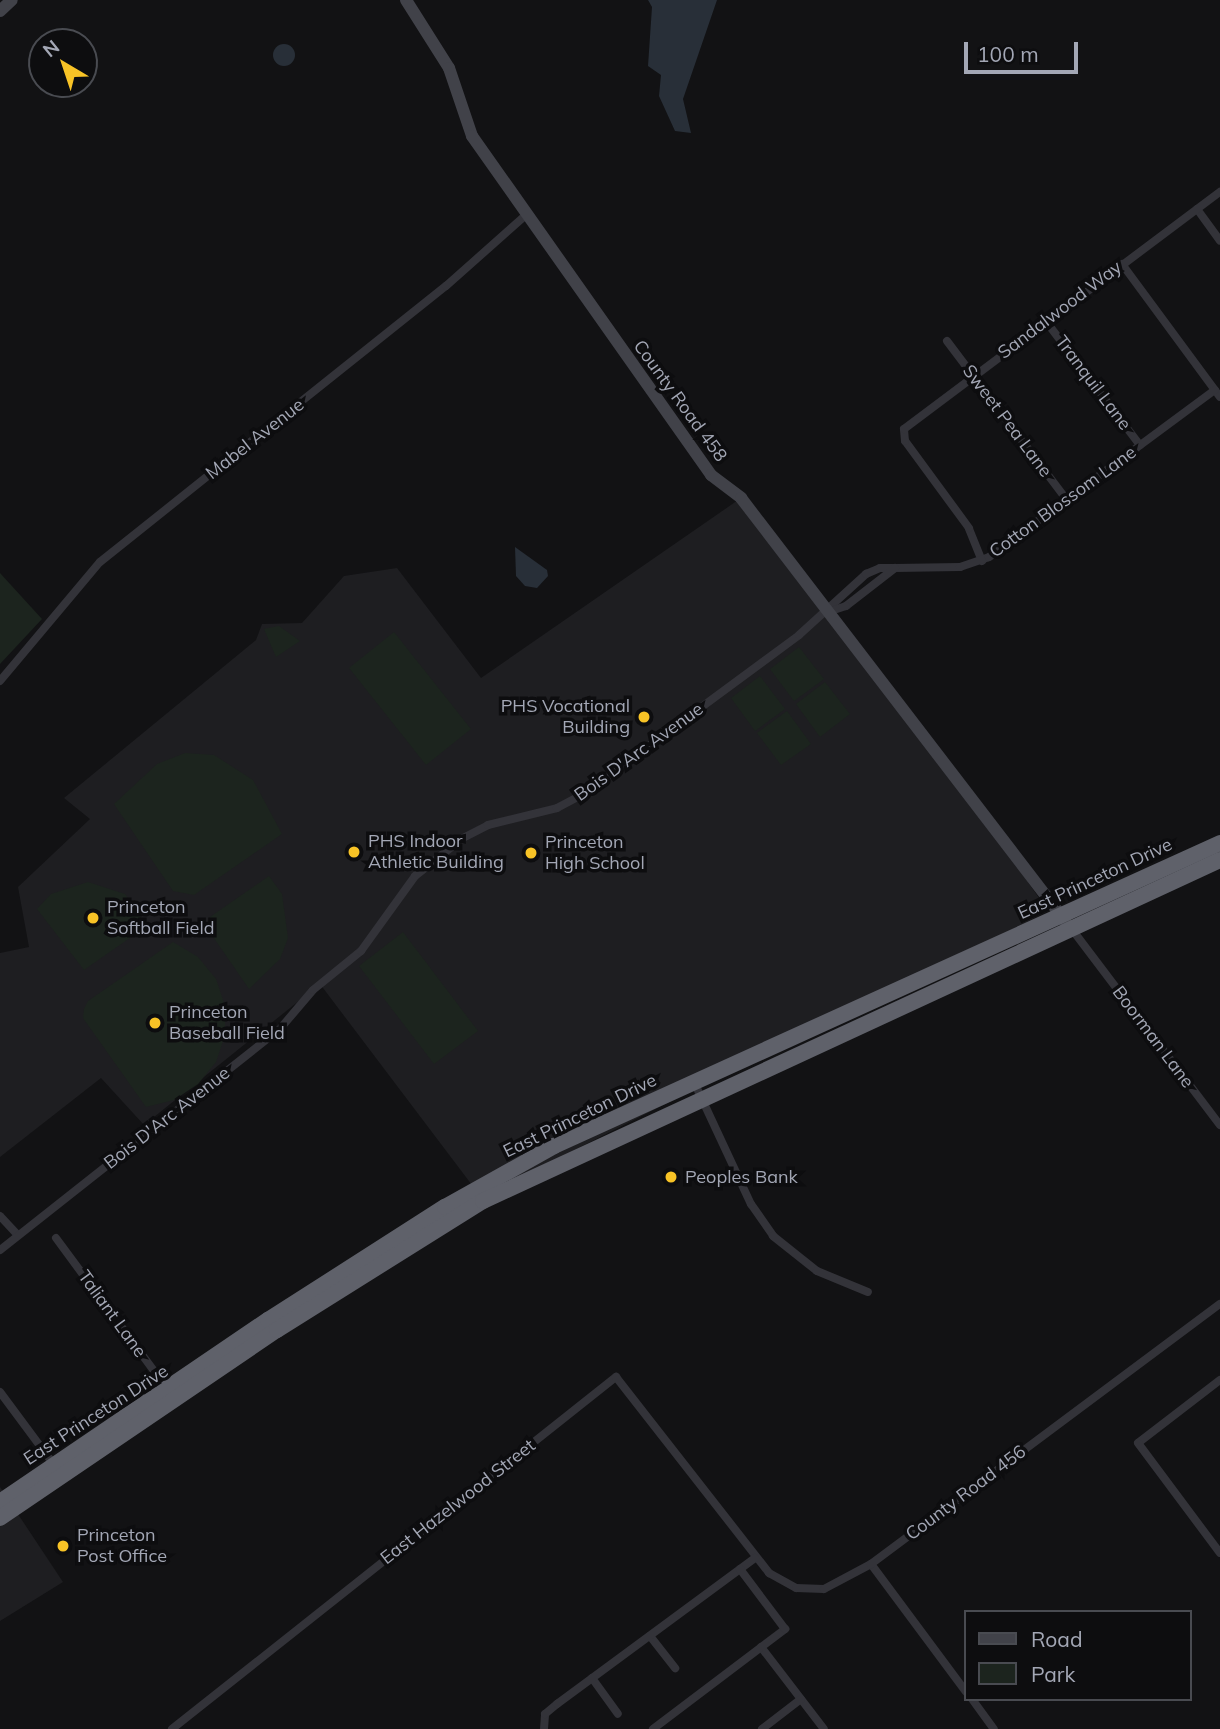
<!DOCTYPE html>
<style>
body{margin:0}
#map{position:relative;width:1220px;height:1729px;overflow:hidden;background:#121214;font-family:Mulish,sans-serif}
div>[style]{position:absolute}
.built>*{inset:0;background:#1e1e21}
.green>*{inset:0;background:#1c241e}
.water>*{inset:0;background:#282f38}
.round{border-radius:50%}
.street>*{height:8px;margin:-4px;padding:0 4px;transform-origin:4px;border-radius:4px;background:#333339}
.secondary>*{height:12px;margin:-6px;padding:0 6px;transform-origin:6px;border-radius:6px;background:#414249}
.highway>*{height:16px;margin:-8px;padding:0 8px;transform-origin:8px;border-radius:8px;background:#5f616a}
.dots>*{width:19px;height:19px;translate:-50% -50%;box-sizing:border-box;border:4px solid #0d0d0f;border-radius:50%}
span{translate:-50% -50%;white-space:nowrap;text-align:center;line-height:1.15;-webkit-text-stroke:7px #0d0d0f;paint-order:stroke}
.street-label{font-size:18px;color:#a3a7b5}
.poi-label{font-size:18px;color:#a3a7b5}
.right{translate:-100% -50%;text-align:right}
.left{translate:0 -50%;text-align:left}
.legend{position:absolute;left:964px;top:1610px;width:228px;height:91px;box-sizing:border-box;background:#0d0d0f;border:2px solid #494b51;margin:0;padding:9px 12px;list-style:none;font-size:21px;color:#a3a7b5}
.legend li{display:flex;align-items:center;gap:14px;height:35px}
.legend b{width:35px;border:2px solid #494b51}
.north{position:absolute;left:28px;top:28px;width:70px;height:70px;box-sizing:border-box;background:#0d0d0f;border:2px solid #494b51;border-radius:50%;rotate:321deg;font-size:19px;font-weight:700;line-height:28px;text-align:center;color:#a3a7b5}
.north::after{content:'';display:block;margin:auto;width:24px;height:32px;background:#f8c326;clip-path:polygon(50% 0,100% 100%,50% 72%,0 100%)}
.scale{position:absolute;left:964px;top:42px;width:114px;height:32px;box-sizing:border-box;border:4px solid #a3a7b5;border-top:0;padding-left:9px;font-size:21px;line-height:24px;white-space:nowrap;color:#a3a7b5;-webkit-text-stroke:5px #0d0d0f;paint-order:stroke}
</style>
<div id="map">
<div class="built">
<div style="clip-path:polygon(741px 498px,954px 776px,1048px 911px,481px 1197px,320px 984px,144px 1125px,101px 1078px,0 1157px,0 953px,29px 947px,18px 887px,90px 819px,64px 798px,256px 640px,262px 624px,302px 623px,344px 576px,397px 568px,481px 678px)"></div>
<div style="clip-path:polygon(0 1487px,63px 1582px,0 1621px)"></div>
</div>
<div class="green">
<div style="clip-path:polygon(0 573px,42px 619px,0 664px)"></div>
<div style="clip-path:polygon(279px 626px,300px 641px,276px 657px,264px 629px)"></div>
<div style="clip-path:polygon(394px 632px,471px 729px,426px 765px,349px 668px)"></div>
<div style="clip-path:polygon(799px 647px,824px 679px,794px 701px,770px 669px)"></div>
<div style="clip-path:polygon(760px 676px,785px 709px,755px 731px,731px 698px)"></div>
<div style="clip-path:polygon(825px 682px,850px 714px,820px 737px,796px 704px)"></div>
<div style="clip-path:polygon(787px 711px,811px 744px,781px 765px,757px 733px)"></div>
<div style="clip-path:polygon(185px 753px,214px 755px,253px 780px,282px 834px,194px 895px,173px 891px,114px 804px,157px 764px)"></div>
<div style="clip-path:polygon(269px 876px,282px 894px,288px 938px,280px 959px,249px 989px,207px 928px,210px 917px)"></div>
<div style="clip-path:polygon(88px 882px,125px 894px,147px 926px,84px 970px,37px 909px,51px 894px)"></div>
<div style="clip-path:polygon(403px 932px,478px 1031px,434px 1064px,359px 966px)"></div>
<div style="clip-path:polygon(173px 942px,198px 957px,216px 979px,225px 1006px,225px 1035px,216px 1062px,198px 1084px,174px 1100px,146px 1107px,83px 1018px,84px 1009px,88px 1001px)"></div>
</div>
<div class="water">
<div style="clip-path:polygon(648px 0,717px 0,683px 99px,691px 133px,675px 131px,659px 96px,661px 75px,648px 66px,652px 7px)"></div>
<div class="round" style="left:273px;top:44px;width:22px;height:22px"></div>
<div style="clip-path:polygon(515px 547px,547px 570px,548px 576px,537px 588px,525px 586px,516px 576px)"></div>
</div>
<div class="street">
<div style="left:1197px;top:209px;width:39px;rotate:54deg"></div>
<div style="left:1122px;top:264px;width:165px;rotate:53.6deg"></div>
<div style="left:1045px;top:320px;width:157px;rotate:52.8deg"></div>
<div style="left:947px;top:341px;width:199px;rotate:53deg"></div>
<div style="left:982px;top:561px;width:35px;rotate:-112deg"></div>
<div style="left:969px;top:528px;width:108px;rotate:-126.3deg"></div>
<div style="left:905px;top:441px;width:12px;rotate:-95deg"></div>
<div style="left:904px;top:429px;width:395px;rotate:-36.9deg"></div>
<div style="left:895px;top:568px;width:65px;rotate:-0.9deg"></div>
<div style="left:960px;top:567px;width:31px;rotate:-19deg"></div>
<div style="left:989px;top:557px;width:281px;rotate:-36.5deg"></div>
<div style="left:0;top:681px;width:155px;rotate:-50deg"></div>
<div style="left:100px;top:562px;width:443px;rotate:-38.6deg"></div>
<div style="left:446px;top:286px;width:108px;rotate:-41.6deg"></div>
<div style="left:1071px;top:928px;width:247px;rotate:52.9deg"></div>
<div style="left:694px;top:1082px;width:135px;rotate:65deg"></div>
<div style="left:751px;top:1204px;width:39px;rotate:55deg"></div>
<div style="left:773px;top:1236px;width:56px;rotate:38.5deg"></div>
<div style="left:817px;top:1271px;width:55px;rotate:22.4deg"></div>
<div style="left:0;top:1216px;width:26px;rotate:47deg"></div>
<div style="left:56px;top:1238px;width:189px;rotate:53.6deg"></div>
<div style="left:0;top:1250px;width:355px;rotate:-38.3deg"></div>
<div style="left:279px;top:1030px;width:52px;rotate:-49.6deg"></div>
<div style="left:313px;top:990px;width:62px;rotate:-39.1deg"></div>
<div style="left:361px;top:951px;width:92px;rotate:-54.2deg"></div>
<div style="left:415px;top:876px;width:61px;rotate:-38.4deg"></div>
<div style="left:463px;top:838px;width:28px;rotate:-27deg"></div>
<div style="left:488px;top:825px;width:71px;rotate:-13.8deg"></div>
<div style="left:557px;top:808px;width:32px;rotate:-28deg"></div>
<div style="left:585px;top:793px;width:266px;rotate:-36.4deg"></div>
<div style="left:799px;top:635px;width:91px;rotate:-42.3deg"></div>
<div style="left:866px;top:574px;width:15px;rotate:-23deg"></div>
<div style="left:880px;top:568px;width:15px"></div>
<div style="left:895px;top:568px;width:62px;rotate:142.2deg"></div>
<div style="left:846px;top:606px;width:20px;rotate:162deg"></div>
<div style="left:1220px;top:1380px;width:103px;rotate:142.5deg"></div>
<div style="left:1138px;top:1443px;width:137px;rotate:53.3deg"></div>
<div style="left:0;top:1392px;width:92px;rotate:53.4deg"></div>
<div style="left:871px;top:1564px;width:159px;rotate:53.4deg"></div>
<div style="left:650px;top:1636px;width:41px;rotate:52deg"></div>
<div style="left:761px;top:1647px;width:103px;rotate:52.5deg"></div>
<div style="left:592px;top:1678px;width:44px;rotate:54.2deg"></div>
<div style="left:972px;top:1699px;width:37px;rotate:54deg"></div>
<div style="left:172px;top:1729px;width:567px;rotate:-38.41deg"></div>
<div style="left:616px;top:1377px;width:249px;rotate:52deg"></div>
<div style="left:769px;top:1573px;width:31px;rotate:29deg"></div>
<div style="left:796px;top:1588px;width:28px;rotate:2deg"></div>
<div style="left:824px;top:1589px;width:53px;rotate:-28deg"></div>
<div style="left:871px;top:1564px;width:435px;rotate:-36.7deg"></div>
<div style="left:544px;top:1729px;width:15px;rotate:-86deg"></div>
<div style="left:545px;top:1714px;width:16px;rotate:-40deg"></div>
<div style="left:557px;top:1704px;width:246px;rotate:-36.4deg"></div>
<div style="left:653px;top:1729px;width:166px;rotate:-37.1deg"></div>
<div style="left:785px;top:1629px;width:75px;rotate:-126.9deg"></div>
<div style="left:762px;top:1729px;width:49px;rotate:-37.6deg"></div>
</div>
<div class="secondary">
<div style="left:406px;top:0;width:80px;rotate:57.7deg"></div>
<div style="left:449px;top:68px;width:72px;rotate:71.3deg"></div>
<div style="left:472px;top:136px;width:415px;rotate:54.8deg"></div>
<div style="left:711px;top:475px;width:38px;rotate:37deg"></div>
<div style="left:741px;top:498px;width:534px;rotate:52.53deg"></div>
<div style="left:0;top:11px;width:16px;rotate:-43deg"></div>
</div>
<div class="highway">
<div style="left:0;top:1502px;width:324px;rotate:-34.2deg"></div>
<div style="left:268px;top:1320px;width:210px;rotate:-32.6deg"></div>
<div style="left:445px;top:1207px;width:125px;rotate:-29.2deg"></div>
<div style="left:554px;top:1146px;width:732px;rotate:-24.46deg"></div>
<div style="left:0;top:1518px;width:335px;rotate:-34.2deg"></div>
<div style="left:277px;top:1330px;width:243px;rotate:-32.1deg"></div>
<div style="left:483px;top:1201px;width:812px;rotate:-24.83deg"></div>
</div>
<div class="dots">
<div style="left:644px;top:717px;background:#f8c326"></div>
<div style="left:354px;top:852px;background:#f8c326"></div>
<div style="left:531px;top:853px;background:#f8c326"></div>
<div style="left:93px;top:918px;background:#f8c326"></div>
<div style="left:155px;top:1023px;background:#f8c326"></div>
<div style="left:671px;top:1177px;background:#f8c326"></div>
<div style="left:63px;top:1546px;background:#f8c326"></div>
</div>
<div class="street-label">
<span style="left:1060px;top:310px;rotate:-37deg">Sandalwood Way</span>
<span style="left:1093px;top:383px;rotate:53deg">Tranquil Lane</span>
<span style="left:680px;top:401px;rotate:54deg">County Road 458</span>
<span style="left:1007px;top:421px;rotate:53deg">Sweet Pea Lane</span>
<span style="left:255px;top:439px;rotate:-38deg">Mabel Avenue</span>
<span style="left:1063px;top:502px;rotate:-36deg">Cotton Blossom Lane</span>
<span style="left:639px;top:752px;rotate:-36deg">Bois D'Arc Avenue</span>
<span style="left:1095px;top:879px;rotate:-25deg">East Princeton Drive</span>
<span style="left:1153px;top:1037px;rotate:53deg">Boorman Lane</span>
<span style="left:580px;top:1116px;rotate:-26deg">East Princeton Drive</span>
<span style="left:167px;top:1118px;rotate:-38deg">Bois D'Arc Avenue</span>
<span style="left:112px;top:1314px;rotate:54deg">Taliant Lane</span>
<span style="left:96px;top:1415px;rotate:-33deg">East Princeton Drive</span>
<span style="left:966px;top:1493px;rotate:-37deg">County Road 456</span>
<span style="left:458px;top:1502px;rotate:-38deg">East Hazelwood Street</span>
</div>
<div class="poi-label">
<span class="right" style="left:630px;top:717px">PHS Vocational<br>Building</span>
<span class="left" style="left:368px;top:852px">PHS Indoor<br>Athletic Building</span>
<span class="left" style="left:545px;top:853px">Princeton<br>High School</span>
<span class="left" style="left:107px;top:918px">Princeton<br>Softball Field</span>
<span class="left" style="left:169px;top:1023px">Princeton<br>Baseball Field</span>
<span class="left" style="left:685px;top:1177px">Peoples Bank</span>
<span class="left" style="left:77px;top:1546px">Princeton<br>Post Office</span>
</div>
<ul class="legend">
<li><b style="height:9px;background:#414249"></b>Road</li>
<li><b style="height:19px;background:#1c241e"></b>Park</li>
</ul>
<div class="north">N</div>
<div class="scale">100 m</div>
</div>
